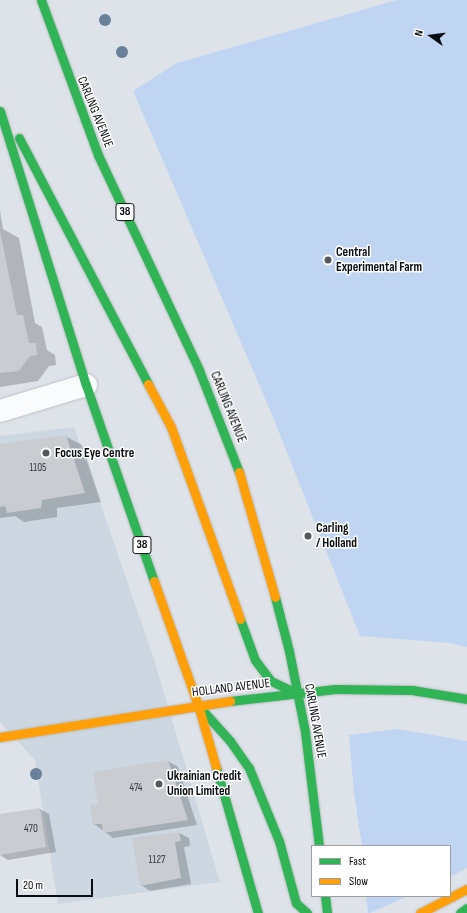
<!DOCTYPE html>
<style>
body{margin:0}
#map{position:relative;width:467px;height:913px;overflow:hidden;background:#dee3e9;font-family:"Sofia Sans Condensed",sans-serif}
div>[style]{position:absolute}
.built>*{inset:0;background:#cdd7e2}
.green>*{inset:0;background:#bfd5f1}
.shadow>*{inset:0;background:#0003}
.building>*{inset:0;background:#c9ccd1}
.roads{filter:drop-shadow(0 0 1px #babec2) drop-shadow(0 0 1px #babec2)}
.street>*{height:22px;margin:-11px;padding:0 11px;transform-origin:11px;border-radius:11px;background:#fafbfc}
.fast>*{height:9px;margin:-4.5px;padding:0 4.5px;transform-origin:4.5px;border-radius:4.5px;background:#30b455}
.slow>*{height:9px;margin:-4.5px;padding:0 4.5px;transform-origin:4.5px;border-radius:4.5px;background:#ff9f0a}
.trees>*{width:12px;height:12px;margin:-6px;border-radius:50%;background:#688099}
.dots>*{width:11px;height:11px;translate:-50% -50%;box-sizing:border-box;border:2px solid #fff;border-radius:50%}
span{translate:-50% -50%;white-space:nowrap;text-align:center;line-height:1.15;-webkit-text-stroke:3px #fff;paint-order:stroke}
.number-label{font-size:11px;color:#393c40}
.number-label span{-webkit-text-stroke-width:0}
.shield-label span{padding:1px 3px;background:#fff;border:1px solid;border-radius:3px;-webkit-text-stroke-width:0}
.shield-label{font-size:12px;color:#090c10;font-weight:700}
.street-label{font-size:13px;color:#090c10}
.poi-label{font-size:13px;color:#090c10;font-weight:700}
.left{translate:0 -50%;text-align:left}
.legend{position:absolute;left:311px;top:845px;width:140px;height:52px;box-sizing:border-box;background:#fff;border:1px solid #9d9e9f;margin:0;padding:5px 7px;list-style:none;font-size:12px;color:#090c10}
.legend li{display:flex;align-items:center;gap:8px;height:20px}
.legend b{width:20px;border:1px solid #9d9e9f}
.north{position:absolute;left:411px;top:16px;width:40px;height:40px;-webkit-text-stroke:3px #fff;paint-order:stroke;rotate:284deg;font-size:11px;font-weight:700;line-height:16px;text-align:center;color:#090c10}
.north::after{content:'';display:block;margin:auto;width:14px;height:18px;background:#090c10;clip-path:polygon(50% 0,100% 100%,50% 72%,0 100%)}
.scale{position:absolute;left:16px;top:879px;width:77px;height:18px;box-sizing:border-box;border:2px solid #090c10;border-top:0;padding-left:5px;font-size:12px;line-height:14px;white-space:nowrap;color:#090c10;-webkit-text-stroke:3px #fff;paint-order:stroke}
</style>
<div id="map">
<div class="built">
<div style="clip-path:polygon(74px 427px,154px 659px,220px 882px,58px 904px,35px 760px,0 722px,0 436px)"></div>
</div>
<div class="green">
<div style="clip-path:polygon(397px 0,467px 0,467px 647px,450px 643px,360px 636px,270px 410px,133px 91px,177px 63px)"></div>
<div style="clip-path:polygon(397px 729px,467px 741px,467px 868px,450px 877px,450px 846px,362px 846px,354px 793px,349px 735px)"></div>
<div style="clip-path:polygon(366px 896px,408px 896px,370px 913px,368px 913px)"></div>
</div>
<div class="shadow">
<div style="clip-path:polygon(0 211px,3px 229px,19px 238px,35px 323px,42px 327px,47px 350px,55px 355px,56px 365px,49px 366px,38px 381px,0 387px)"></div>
<div style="clip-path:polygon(65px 436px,82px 445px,101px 502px,57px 508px,57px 517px,24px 522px,15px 516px,0 518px,0 445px)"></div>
<div style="clip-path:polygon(168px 761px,178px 767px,197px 825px,113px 838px,94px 824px,99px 805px)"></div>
<div style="clip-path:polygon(40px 809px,49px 814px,56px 852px,8px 860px,0 855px,0 815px)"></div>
<div style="clip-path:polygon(179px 833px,189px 838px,190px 846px,184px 847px,191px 884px,150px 891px,141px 885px,133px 839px)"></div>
</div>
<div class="building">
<div style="clip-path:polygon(0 231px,17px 315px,23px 315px,29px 343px,36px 343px,37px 355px,30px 356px,19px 371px,0 373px)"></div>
<div style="clip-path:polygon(66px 435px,85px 493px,42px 500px,41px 508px,7px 513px,5px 506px,0 507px,0 444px)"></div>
<div style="clip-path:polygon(168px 760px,188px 820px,103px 833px,102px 824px,93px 824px,90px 805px,98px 804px,93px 772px)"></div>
<div style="clip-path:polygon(40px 808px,46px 847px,0 855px,0 814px)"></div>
<div style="clip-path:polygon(179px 832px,181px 841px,175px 842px,181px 878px,140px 886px,132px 838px)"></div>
</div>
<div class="roads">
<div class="street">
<div style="left:0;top:411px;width:90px;rotate:-16.8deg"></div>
</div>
<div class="fast">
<div style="left:41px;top:0;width:165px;rotate:69.8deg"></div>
<div style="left:98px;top:155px;width:238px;rotate:64.8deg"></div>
<div style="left:199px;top:370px;width:110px;rotate:68.6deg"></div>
<div style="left:0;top:111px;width:287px;rotate:72.6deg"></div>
<div style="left:86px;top:385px;width:207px;rotate:70.9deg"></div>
<div style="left:19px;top:138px;width:278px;rotate:62.3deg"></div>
<div style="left:275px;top:597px;width:56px;rotate:75.5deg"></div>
<div style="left:289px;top:651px;width:83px;rotate:78.8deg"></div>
<div style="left:305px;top:732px;width:115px;rotate:83deg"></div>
<div style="left:240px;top:619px;width:44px;rotate:69.9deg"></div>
<div style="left:255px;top:660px;width:26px;rotate:53deg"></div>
<div style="left:271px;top:681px;width:29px;rotate:25deg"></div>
<div style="left:230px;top:701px;width:106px;rotate:-6.5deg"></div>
<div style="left:335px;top:689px;width:77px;rotate:0.7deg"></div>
<div style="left:412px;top:690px;width:56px;rotate:9.3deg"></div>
<div style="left:204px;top:712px;width:39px;rotate:48deg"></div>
<div style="left:230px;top:741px;width:33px;rotate:55deg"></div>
<div style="left:249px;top:768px;width:79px;rotate:67.7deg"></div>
<div style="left:279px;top:841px;width:64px;rotate:74.7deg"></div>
<div style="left:296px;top:903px;width:15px;rotate:42deg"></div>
<div style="left:216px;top:767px;width:152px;rotate:74deg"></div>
<div style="left:325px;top:896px;width:17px;rotate:83deg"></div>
<div style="left:460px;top:913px;width:9px;rotate:-36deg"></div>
</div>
<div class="slow">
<div style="left:148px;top:384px;width:49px;rotate:61.9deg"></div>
<div style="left:171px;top:427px;width:204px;rotate:70.2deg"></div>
<div style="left:239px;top:472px;width:130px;rotate:73.9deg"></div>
<div style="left:154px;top:581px;width:132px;rotate:70.5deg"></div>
<div style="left:198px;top:705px;width:65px;rotate:73.8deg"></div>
<div style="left:0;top:737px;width:233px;rotate:-8.9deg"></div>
<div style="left:420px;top:913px;width:53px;rotate:-27.1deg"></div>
</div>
</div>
<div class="trees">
<div style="left:105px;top:20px"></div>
<div style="left:122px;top:52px"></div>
<div style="left:36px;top:774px"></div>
</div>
<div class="dots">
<div style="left:328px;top:260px;background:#54575c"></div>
<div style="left:46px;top:453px;background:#54575c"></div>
<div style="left:308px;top:536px;background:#54575c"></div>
<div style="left:159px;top:784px;background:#54575c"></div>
</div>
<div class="number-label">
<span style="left:38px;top:468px">1105</span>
<span style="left:136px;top:788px">474</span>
<span style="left:31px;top:829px">470</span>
<span style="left:157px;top:860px">1127</span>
</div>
<div class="shield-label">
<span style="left:125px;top:212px">38</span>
<span style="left:142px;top:545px">38</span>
</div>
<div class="street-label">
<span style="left:95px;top:112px;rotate:68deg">CARLING AVENUE</span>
<span style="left:228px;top:407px;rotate:68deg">CARLING AVENUE</span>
<span style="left:231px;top:688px;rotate:-7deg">HOLLAND AVENUE</span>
<span style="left:315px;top:721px;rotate:80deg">CARLING AVENUE</span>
</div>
<div class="poi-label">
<span class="left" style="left:336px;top:260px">Central<br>Experimental Farm</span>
<span class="left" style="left:55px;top:453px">Focus Eye Centre</span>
<span class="left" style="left:316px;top:536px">Carling<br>/ Holland</span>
<span class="left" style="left:167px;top:784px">Ukrainian Credit<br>Union Limited</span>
</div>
<ul class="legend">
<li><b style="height:5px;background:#30b455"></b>Fast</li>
<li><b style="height:5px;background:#ff9f0a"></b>Slow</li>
</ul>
<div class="north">N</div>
<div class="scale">20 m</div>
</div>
